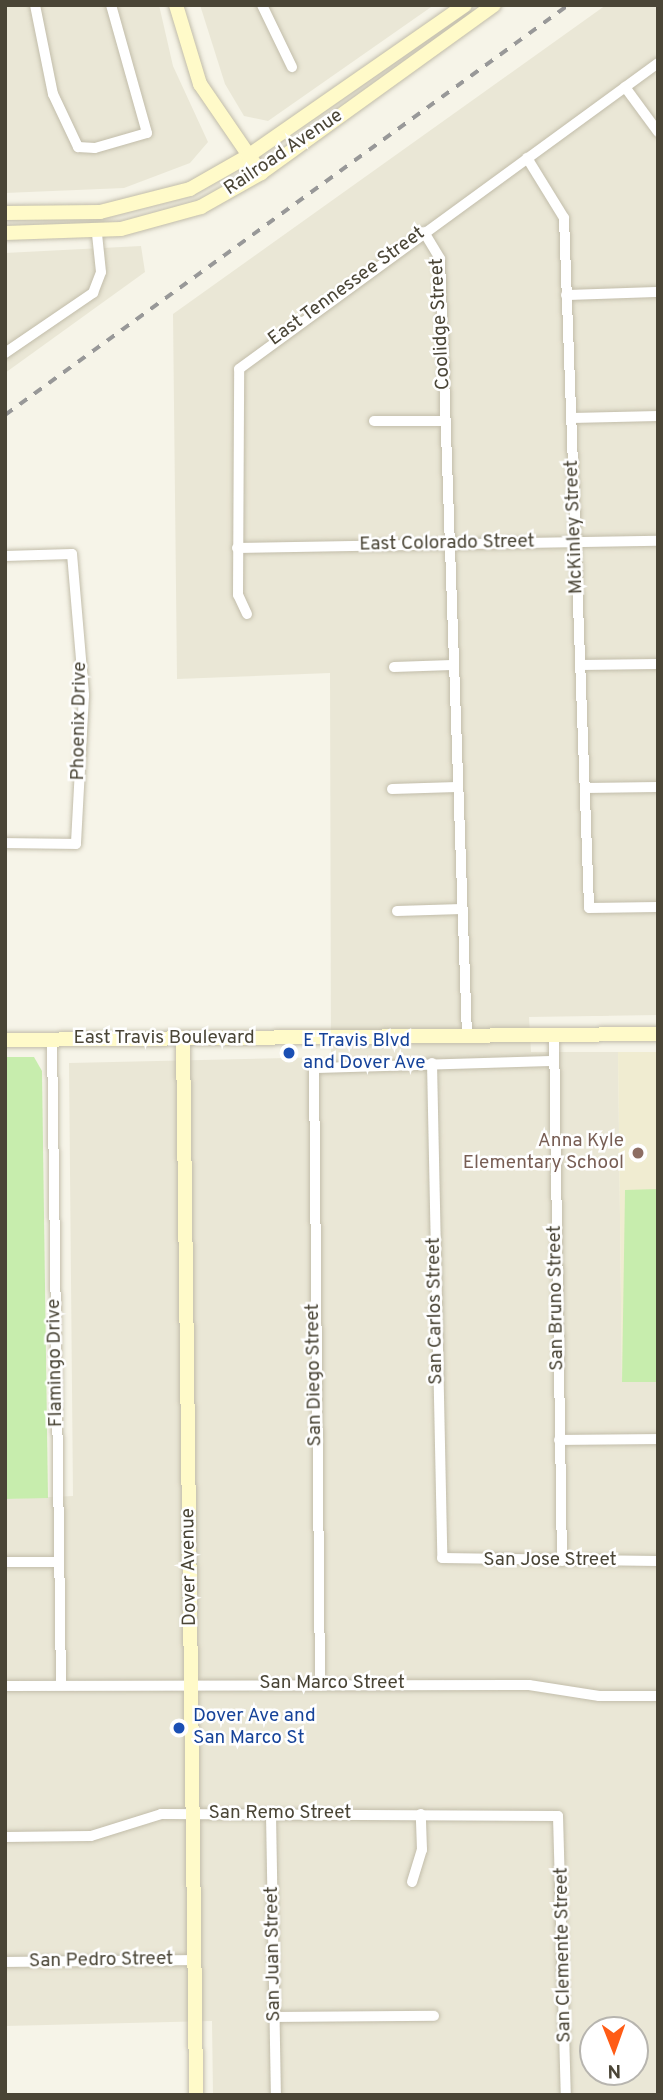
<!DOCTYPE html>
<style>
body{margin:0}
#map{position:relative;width:663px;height:2100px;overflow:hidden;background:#f6f4e8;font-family:Overpass,sans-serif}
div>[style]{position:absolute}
.residential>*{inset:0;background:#eae7d6}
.education>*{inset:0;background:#f0ecd1}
.green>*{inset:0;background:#c7edad}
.roads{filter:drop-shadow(0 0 2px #c2bdaa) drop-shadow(0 0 2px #c2bdaa)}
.street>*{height:10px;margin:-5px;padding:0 5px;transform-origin:5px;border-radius:5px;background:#fff}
.secondary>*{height:14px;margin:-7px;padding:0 7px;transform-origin:7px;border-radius:7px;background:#fffac9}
.rail>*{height:3.5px;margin-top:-1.75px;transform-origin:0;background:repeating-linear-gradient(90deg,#989898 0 9px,transparent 0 18px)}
.dots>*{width:19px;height:19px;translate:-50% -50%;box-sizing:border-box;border:4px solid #fff;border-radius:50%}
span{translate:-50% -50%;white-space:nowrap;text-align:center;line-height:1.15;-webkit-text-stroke:5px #fff;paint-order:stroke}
.street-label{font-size:19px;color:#4a4536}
.transit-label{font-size:19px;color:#164399}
.left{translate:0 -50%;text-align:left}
.education-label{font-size:19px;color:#785e54}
.right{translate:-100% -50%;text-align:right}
.frame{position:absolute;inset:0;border:7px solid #4a4536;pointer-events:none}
.north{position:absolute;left:579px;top:2016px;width:70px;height:70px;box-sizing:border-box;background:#fff;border:2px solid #b7b5af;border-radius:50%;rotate:179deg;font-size:19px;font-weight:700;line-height:28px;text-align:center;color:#4a4536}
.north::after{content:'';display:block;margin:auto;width:24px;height:32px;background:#ff5c16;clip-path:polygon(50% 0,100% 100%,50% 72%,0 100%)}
</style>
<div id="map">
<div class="residential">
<div style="clip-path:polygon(5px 5px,159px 5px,173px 66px,208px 142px,190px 163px,124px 188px,5px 193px)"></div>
<div style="clip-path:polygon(200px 5px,434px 5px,268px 121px,244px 116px,225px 84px)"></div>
<div style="clip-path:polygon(evenodd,606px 5px,658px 5px,658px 1015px,529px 1017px,531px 1052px,618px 1052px,622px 1381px,658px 1382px,658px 2095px,213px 2095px,212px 2021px,5px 2026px,5px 1499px,73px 1496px,69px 1063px,331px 1057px,330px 673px,177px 679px,173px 314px,606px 5px,593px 2030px,635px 2030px,635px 2072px,593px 2072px,593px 2030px)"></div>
<div style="clip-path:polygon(141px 246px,145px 272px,5px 373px,5px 253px)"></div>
</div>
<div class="education">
<div style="clip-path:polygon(618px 1052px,658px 1052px,658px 1382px,622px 1382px)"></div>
</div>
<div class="green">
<div style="clip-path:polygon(5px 1057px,34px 1057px,42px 1071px,48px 1498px,5px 1499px)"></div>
<div style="clip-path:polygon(658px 1189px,658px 1382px,622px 1382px,625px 1190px)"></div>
</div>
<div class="roads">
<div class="street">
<div style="left:35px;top:5px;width:91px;rotate:78.6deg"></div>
<div style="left:53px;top:94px;width:59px;rotate:64.7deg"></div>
<div style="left:78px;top:147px;width:17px;rotate:3deg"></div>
<div style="left:95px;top:148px;width:54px;rotate:-16.1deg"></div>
<div style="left:147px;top:133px;width:133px;rotate:-105.7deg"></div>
<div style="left:262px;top:5px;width:69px;rotate:64.2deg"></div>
<div style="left:625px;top:87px;width:56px;rotate:53.7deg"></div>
<div style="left:527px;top:158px;width:70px;rotate:58.3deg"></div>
<div style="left:564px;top:218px;width:690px;rotate:87.92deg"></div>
<div style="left:589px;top:908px;width:69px;rotate:-0.8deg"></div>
<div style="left:424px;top:232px;width:31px;rotate:59deg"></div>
<div style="left:440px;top:259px;width:777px;rotate:88.01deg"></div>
<div style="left:566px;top:295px;width:92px;rotate:-1.9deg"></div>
<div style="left:5px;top:353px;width:107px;rotate:-34.3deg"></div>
<div style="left:93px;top:293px;width:22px;rotate:-69deg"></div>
<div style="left:101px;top:272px;width:39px;rotate:-96deg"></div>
<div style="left:572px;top:418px;width:86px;rotate:-1.3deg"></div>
<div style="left:374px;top:421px;width:72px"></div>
<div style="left:237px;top:548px;width:421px;rotate:-1deg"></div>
<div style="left:5px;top:556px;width:67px;rotate:-1.7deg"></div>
<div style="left:72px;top:554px;width:142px;rotate:85.1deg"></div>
<div style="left:84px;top:695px;width:149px;rotate:93.1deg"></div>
<div style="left:76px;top:844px;width:71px;rotate:-179.2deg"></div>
<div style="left:247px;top:614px;width:21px;rotate:-115deg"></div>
<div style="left:238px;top:595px;width:226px;rotate:-89.7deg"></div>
<div style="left:239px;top:369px;width:519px;rotate:-36.14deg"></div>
<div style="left:580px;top:665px;width:78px;rotate:-0.7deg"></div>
<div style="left:394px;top:667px;width:58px;rotate:-2deg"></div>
<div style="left:585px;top:788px;width:73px;rotate:-0.8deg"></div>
<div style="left:392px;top:789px;width:65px;rotate:-1.8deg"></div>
<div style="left:397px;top:911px;width:65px;rotate:-1.8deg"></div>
<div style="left:554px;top:1035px;width:526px;rotate:89.13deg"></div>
<div style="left:52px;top:1040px;width:645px;rotate:89.2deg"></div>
<div style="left:432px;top:1063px;width:495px;rotate:88.8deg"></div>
<div style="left:442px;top:1558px;width:216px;rotate:0.8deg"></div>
<div style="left:559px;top:1440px;width:99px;rotate:-0.6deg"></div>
<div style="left:5px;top:1562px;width:53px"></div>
<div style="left:320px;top:1683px;width:615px;rotate:-90.56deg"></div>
<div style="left:314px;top:1068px;width:240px;rotate:-1.7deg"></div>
<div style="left:5px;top:1686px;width:524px;rotate:-0.11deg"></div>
<div style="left:529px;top:1685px;width:71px;rotate:8.9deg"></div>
<div style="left:599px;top:1696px;width:59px"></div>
<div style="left:271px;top:1814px;width:281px;rotate:89deg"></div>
<div style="left:5px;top:1837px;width:86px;rotate:-0.7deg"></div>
<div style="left:91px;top:1836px;width:73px;rotate:-17.4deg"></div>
<div style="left:161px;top:1814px;width:397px;rotate:0.3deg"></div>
<div style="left:558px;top:1816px;width:279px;rotate:88.4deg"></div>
<div style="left:412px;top:1882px;width:34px;rotate:-73deg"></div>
<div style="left:422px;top:1850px;width:36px;rotate:-92deg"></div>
<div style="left:5px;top:1962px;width:191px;rotate:-0.6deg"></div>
<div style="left:275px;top:2017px;width:159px;rotate:-0.4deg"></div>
</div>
<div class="secondary">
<div style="left:176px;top:5px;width:83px;rotate:73.1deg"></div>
<div style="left:200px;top:84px;width:108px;rotate:55.6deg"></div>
<div style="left:5px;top:213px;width:95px;rotate:-0.6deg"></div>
<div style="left:100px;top:212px;width:93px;rotate:-14.3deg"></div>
<div style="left:190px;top:189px;width:67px;rotate:-29.6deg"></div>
<div style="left:248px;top:156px;width:264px;rotate:-34.8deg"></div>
<div style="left:5px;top:233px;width:116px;rotate:-2deg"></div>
<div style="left:121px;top:229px;width:83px;rotate:-15.4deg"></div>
<div style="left:201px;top:207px;width:69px;rotate:-29.5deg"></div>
<div style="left:261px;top:173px;width:287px;rotate:-35.8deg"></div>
<div style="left:183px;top:1039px;width:1056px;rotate:89.29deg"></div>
<div style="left:5px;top:1040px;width:653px;rotate:-0.53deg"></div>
</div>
</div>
<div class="rail">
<div style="left:5px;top:415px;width:696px;rotate:-36.06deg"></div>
</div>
<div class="dots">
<div style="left:289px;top:1053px;background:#1a4fb4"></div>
<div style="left:638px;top:1153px;background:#8d6e63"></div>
<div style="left:179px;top:1728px;background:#1a4fb4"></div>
</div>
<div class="street-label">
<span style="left:284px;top:153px;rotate:-34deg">Railroad Avenue</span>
<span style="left:347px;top:287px;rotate:-36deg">East Tennessee Street</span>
<span style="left:441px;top:324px;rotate:-93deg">Coolidge Street</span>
<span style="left:575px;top:527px;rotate:-92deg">McKinley Street</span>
<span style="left:447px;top:544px;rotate:-1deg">East Colorado Street</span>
<span style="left:80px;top:721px;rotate:-89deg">Phoenix Drive</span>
<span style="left:164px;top:1039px">East Travis Boulevard</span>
<span style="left:557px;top:1298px;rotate:-91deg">San Bruno Street</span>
<span style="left:436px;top:1311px;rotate:-91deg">San Carlos Street</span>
<span style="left:56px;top:1363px;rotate:-91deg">Flamingo Drive</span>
<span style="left:315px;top:1375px;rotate:-91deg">San Diego Street</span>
<span style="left:550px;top:1561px">San Jose Street</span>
<span style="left:190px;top:1567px;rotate:-91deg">Dover Avenue</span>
<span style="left:332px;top:1684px">San Marco Street</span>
<span style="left:280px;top:1814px">San Remo Street</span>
<span style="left:274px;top:1954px;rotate:-91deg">San Juan Street</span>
<span style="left:564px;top:1955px;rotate:-91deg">San Clemente Street</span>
<span style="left:101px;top:1961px;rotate:-1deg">San Pedro Street</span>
</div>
<div class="transit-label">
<span class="left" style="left:303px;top:1053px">E Travis Blvd<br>and Dover Ave</span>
<span class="left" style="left:193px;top:1728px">Dover Ave and<br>San Marco St</span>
</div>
<div class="education-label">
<span class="right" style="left:624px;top:1153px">Anna Kyle<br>Elementary School</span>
</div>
<div class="frame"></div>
<div class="north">N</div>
</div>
